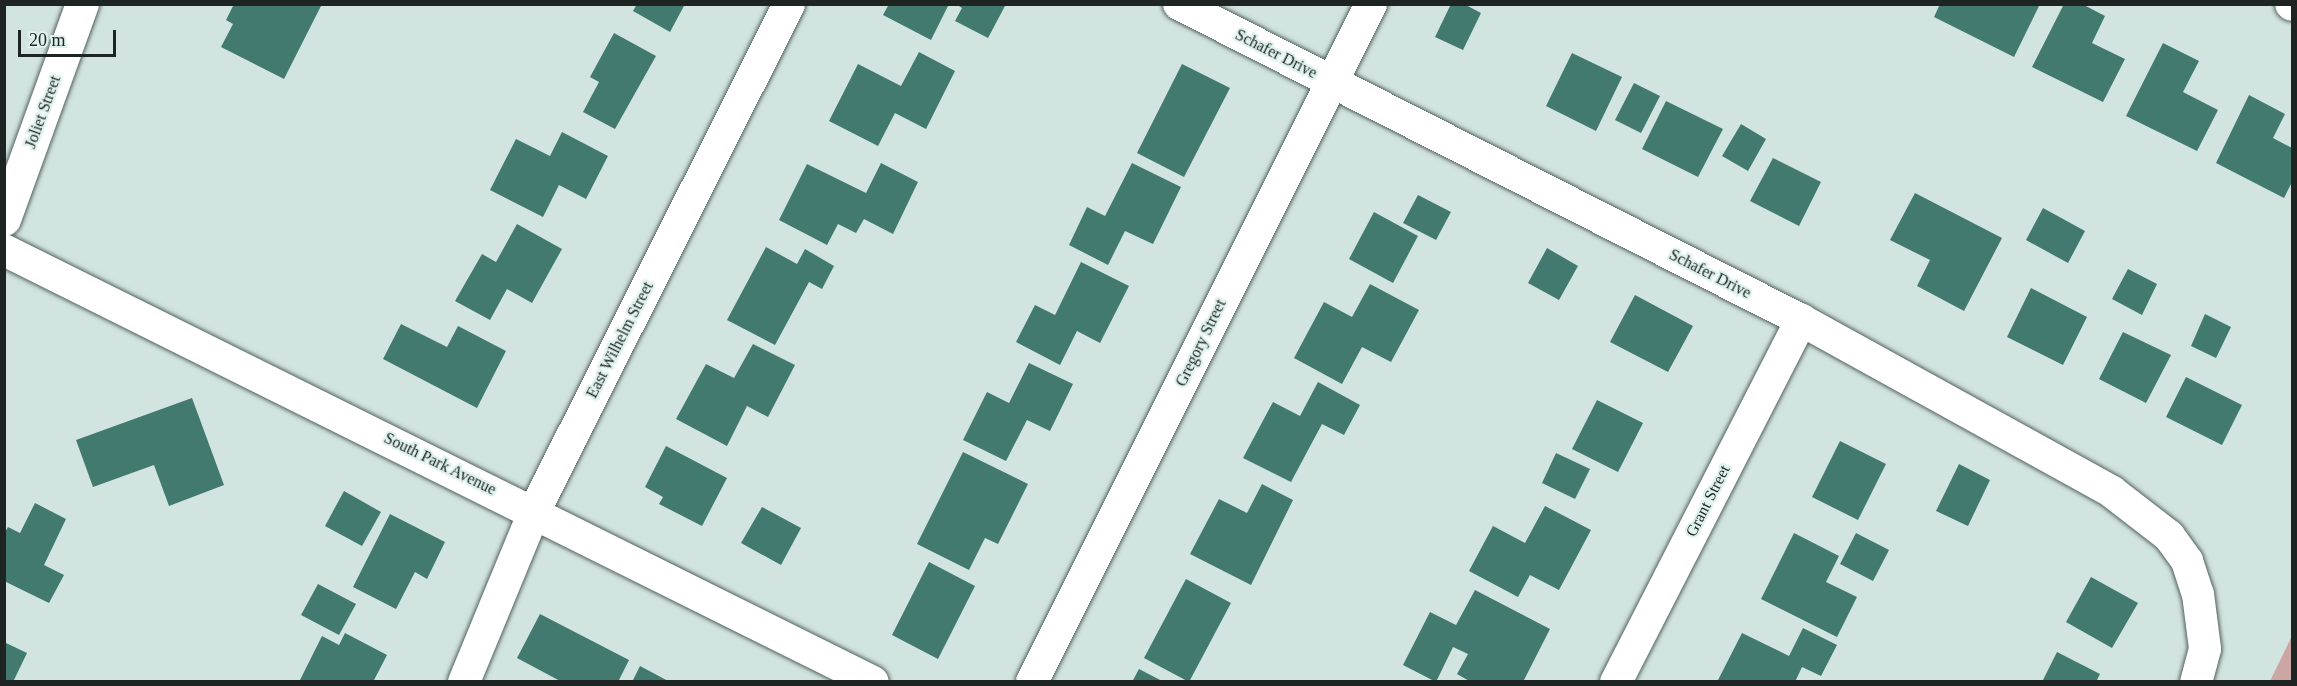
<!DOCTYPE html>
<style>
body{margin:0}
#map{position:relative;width:2297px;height:686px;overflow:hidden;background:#d2e4e0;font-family:Georgia,serif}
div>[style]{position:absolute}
.green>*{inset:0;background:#cca6a3}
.building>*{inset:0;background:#427a70}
.roads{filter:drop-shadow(0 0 2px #52625e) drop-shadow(0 0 2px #52625e)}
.street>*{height:32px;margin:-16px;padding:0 16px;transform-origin:16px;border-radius:16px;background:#fff}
.secondary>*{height:33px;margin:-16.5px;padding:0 16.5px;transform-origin:16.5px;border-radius:16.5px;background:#fff}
span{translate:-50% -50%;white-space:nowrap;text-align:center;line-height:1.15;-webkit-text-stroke:4.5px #dff1ed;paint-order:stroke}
.street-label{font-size:16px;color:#1d2422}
.frame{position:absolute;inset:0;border:6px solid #1d2422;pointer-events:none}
.scale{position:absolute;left:18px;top:30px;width:98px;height:27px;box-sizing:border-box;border:3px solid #1d2422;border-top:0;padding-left:8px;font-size:18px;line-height:21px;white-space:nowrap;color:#1d2422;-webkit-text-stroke:4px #dff1ed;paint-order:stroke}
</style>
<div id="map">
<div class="green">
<div style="clip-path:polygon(2292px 636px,2292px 681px,2270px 681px)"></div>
</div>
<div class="building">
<div style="clip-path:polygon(234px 4px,322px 4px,284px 79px,221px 47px,233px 24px,226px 20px)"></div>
<div style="clip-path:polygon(637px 4px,685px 4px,670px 32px,633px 11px)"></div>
<div style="clip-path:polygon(889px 4px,949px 4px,931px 40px,883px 15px)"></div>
<div style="clip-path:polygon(956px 4px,1002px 4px,1005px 6px,988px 38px,955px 21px,962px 8px)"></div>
<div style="clip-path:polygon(1451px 4px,1464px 4px,1481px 13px,1463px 50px,1435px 37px)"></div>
<div style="clip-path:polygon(1940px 4px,2040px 4px,2014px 57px,1934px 17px)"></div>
<div style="clip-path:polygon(2064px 4px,2082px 4px,2105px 16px,2092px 43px,2125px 59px,2103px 102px,2032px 67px)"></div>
<div style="clip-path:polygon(614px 33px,656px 56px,615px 129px,583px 112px,599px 82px,590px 77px)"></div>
<div style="clip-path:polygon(2163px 43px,2199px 61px,2183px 92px,2218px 110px,2197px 151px,2126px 116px)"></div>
<div style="clip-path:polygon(919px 52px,955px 71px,926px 129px,895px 113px,878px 146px,829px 121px,858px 64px,901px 86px)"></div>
<div style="clip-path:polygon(1572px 53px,1622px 77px,1596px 131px,1546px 106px)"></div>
<div style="clip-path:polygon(1182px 64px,1230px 88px,1184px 177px,1137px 153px)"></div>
<div style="clip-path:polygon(1634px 83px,1660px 96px,1641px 133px,1615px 120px)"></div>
<div style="clip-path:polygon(2249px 95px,2285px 114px,2273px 138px,2292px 148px,2292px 182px,2284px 198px,2216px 163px)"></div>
<div style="clip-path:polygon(1666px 101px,1723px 129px,1698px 177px,1642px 149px)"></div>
<div style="clip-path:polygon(1741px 124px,1766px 139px,1748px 171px,1722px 156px)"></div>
<div style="clip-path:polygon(562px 132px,608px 156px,586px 199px,559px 185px,543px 217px,490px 190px,516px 139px,550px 156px)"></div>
<div style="clip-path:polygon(1773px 158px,1821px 182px,1799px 226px,1750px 201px)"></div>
<div style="clip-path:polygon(881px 163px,918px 182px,893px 234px,864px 219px,856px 233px,838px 224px,827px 245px,779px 220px,807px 164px,866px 193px)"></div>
<div style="clip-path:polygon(1132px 163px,1181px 187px,1153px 244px,1125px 231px,1108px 265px,1069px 245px,1087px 207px,1105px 216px)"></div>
<div style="clip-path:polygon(1915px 193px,2002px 238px,1964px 311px,1917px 286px,1930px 260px,1890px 240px)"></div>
<div style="clip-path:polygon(1418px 195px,1451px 212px,1436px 240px,1403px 223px)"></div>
<div style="clip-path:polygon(2043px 208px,2085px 231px,2068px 263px,2026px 240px)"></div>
<div style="clip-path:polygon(1374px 212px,1418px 236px,1393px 283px,1349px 259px)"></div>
<div style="clip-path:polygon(517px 224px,562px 249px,532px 303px,507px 289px,490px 320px,455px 301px,482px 254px,496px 262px)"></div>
<div style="clip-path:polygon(766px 247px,797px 264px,805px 249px,834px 266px,822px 289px,809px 282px,775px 345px,727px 320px)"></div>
<div style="clip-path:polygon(1547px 248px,1578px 266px,1559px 300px,1528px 283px)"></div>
<div style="clip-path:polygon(1081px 262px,1129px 286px,1100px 343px,1077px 331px,1060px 365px,1016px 342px,1035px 305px,1055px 315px)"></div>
<div style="clip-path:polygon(2128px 269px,2157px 284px,2142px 315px,2112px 299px)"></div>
<div style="clip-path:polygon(1370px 284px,1419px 310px,1391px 362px,1362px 347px,1342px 384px,1294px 358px,1324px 302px,1352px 317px)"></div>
<div style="clip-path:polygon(2031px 288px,2087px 317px,2063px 365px,2007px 337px)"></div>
<div style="clip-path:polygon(1635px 295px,1693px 326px,1668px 372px,1610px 342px)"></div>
<div style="clip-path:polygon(2205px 314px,2231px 327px,2216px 358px,2191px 346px)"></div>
<div style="clip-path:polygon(401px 324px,447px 347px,458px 326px,506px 351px,477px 408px,383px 359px)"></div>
<div style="clip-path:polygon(2123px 332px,2171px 355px,2146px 403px,2099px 379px)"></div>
<div style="clip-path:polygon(753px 344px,795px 365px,768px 417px,747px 406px,727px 446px,676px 419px,706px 364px,734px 378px)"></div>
<div style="clip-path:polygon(1029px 363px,1073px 384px,1050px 431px,1027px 420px,1006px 461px,963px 440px,987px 392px,1009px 403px)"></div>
<div style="clip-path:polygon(2186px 377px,2242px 405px,2222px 445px,2166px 417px)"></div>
<div style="clip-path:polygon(1318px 382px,1360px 405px,1344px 435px,1322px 424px,1291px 482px,1243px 458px,1273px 402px,1300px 416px)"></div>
<div style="clip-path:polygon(192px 398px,224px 485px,169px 506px,154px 465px,93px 487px,76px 440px)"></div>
<div style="clip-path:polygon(1597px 400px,1643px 423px,1618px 472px,1572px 449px)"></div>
<div style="clip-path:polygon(1840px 441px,1886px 464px,1858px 520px,1812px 497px)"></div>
<div style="clip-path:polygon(666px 446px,727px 478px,702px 526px,659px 504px,663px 497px,645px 487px)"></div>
<div style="clip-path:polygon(963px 452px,1028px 484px,998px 544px,985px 538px,969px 570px,917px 544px)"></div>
<div style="clip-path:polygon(1556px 453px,1590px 469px,1575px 499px,1542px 483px)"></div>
<div style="clip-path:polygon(1959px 464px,1990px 480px,1968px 526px,1936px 511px)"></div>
<div style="clip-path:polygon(1262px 484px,1293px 500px,1251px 585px,1190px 554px,1219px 499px,1247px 513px)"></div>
<div style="clip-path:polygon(344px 491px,381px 512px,362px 546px,325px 526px)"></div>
<div style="clip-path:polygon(35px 503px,66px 519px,44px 565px,64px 575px,49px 603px,4px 581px,4px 534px,8px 527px,20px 533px)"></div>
<div style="clip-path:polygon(1545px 506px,1591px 530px,1559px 590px,1530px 575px,1518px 597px,1469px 571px,1493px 526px,1525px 543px)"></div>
<div style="clip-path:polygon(762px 507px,801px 528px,781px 565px,741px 543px)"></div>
<div style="clip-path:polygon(390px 514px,445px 542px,427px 579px,415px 572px,396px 609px,353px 587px)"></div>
<div style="clip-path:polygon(1794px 533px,1839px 556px,1826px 582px,1857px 597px,1837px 637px,1761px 599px)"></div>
<div style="clip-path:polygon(1856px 533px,1889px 550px,1873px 581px,1840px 564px)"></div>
<div style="clip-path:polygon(929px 562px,975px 586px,938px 659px,892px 635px)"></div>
<div style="clip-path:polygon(2091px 577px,2138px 603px,2112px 648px,2066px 622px)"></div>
<div style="clip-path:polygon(1186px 579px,1231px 603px,1189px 682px,1144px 658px)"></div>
<div style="clip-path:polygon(318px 584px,356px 604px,339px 635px,301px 615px)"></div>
<div style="clip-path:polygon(1475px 590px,1550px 629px,1523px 682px,1471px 682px,1457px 674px,1468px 654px,1453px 647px,1436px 682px,1403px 665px,1430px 612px,1456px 625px)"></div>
<div style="clip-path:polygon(540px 614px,629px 660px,618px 682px,562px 682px,517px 658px)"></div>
<div style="clip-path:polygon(1803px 628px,1837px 645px,1821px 676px,1802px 667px,1795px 682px,1717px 682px,1742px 633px,1789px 656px)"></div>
<div style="clip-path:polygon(345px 633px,387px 655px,373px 682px,299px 682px,322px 636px,339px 645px)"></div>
<div style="clip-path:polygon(4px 642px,27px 653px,13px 682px,4px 682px)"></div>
<div style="clip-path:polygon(2057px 652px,2100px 674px,2096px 682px,2042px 682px)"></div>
<div style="clip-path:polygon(640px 666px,670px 682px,632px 682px)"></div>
<div style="clip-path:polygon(1139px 669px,1164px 682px,1132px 682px)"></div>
</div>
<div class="roads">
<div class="street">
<div style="left:1179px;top:4px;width:698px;rotate:26.93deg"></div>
<div style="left:1801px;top:320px;width:355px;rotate:28.9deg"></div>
<div style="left:2112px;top:492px;width:72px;rotate:37.7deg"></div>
<div style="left:2169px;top:536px;width:31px;rotate:54deg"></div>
<div style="left:2187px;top:561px;width:35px;rotate:72deg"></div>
<div style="left:2198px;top:594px;width:55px;rotate:82.7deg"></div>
<div style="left:2205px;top:649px;width:34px;rotate:105deg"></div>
<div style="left:2291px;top:4px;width:1px;rotate:45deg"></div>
<div style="left:4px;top:250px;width:970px;rotate:26.43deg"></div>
<div style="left:464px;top:682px;width:186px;rotate:-67.6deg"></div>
<div style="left:535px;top:510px;width:566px;rotate:-63.34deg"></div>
<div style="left:1032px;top:682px;width:758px;rotate:-63.43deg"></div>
<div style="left:1616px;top:682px;width:407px;rotate:-62.9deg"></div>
</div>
<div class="secondary">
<div style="left:4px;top:219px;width:229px;rotate:-70.1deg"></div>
</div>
</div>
<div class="street-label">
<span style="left:1276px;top:54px;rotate:27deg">Schafer Drive</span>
<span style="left:43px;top:112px;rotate:-70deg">Joliet Street</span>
<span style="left:1710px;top:274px;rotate:27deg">Schafer Drive</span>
<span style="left:620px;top:340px;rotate:-63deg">East Wilhelm Street</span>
<span style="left:1201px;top:343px;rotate:-64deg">Gregory Street</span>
<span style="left:440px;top:464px;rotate:26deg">South Park Avenue</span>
<span style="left:1708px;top:501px;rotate:-63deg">Grant Street</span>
</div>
<div class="frame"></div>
<div class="scale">20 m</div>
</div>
